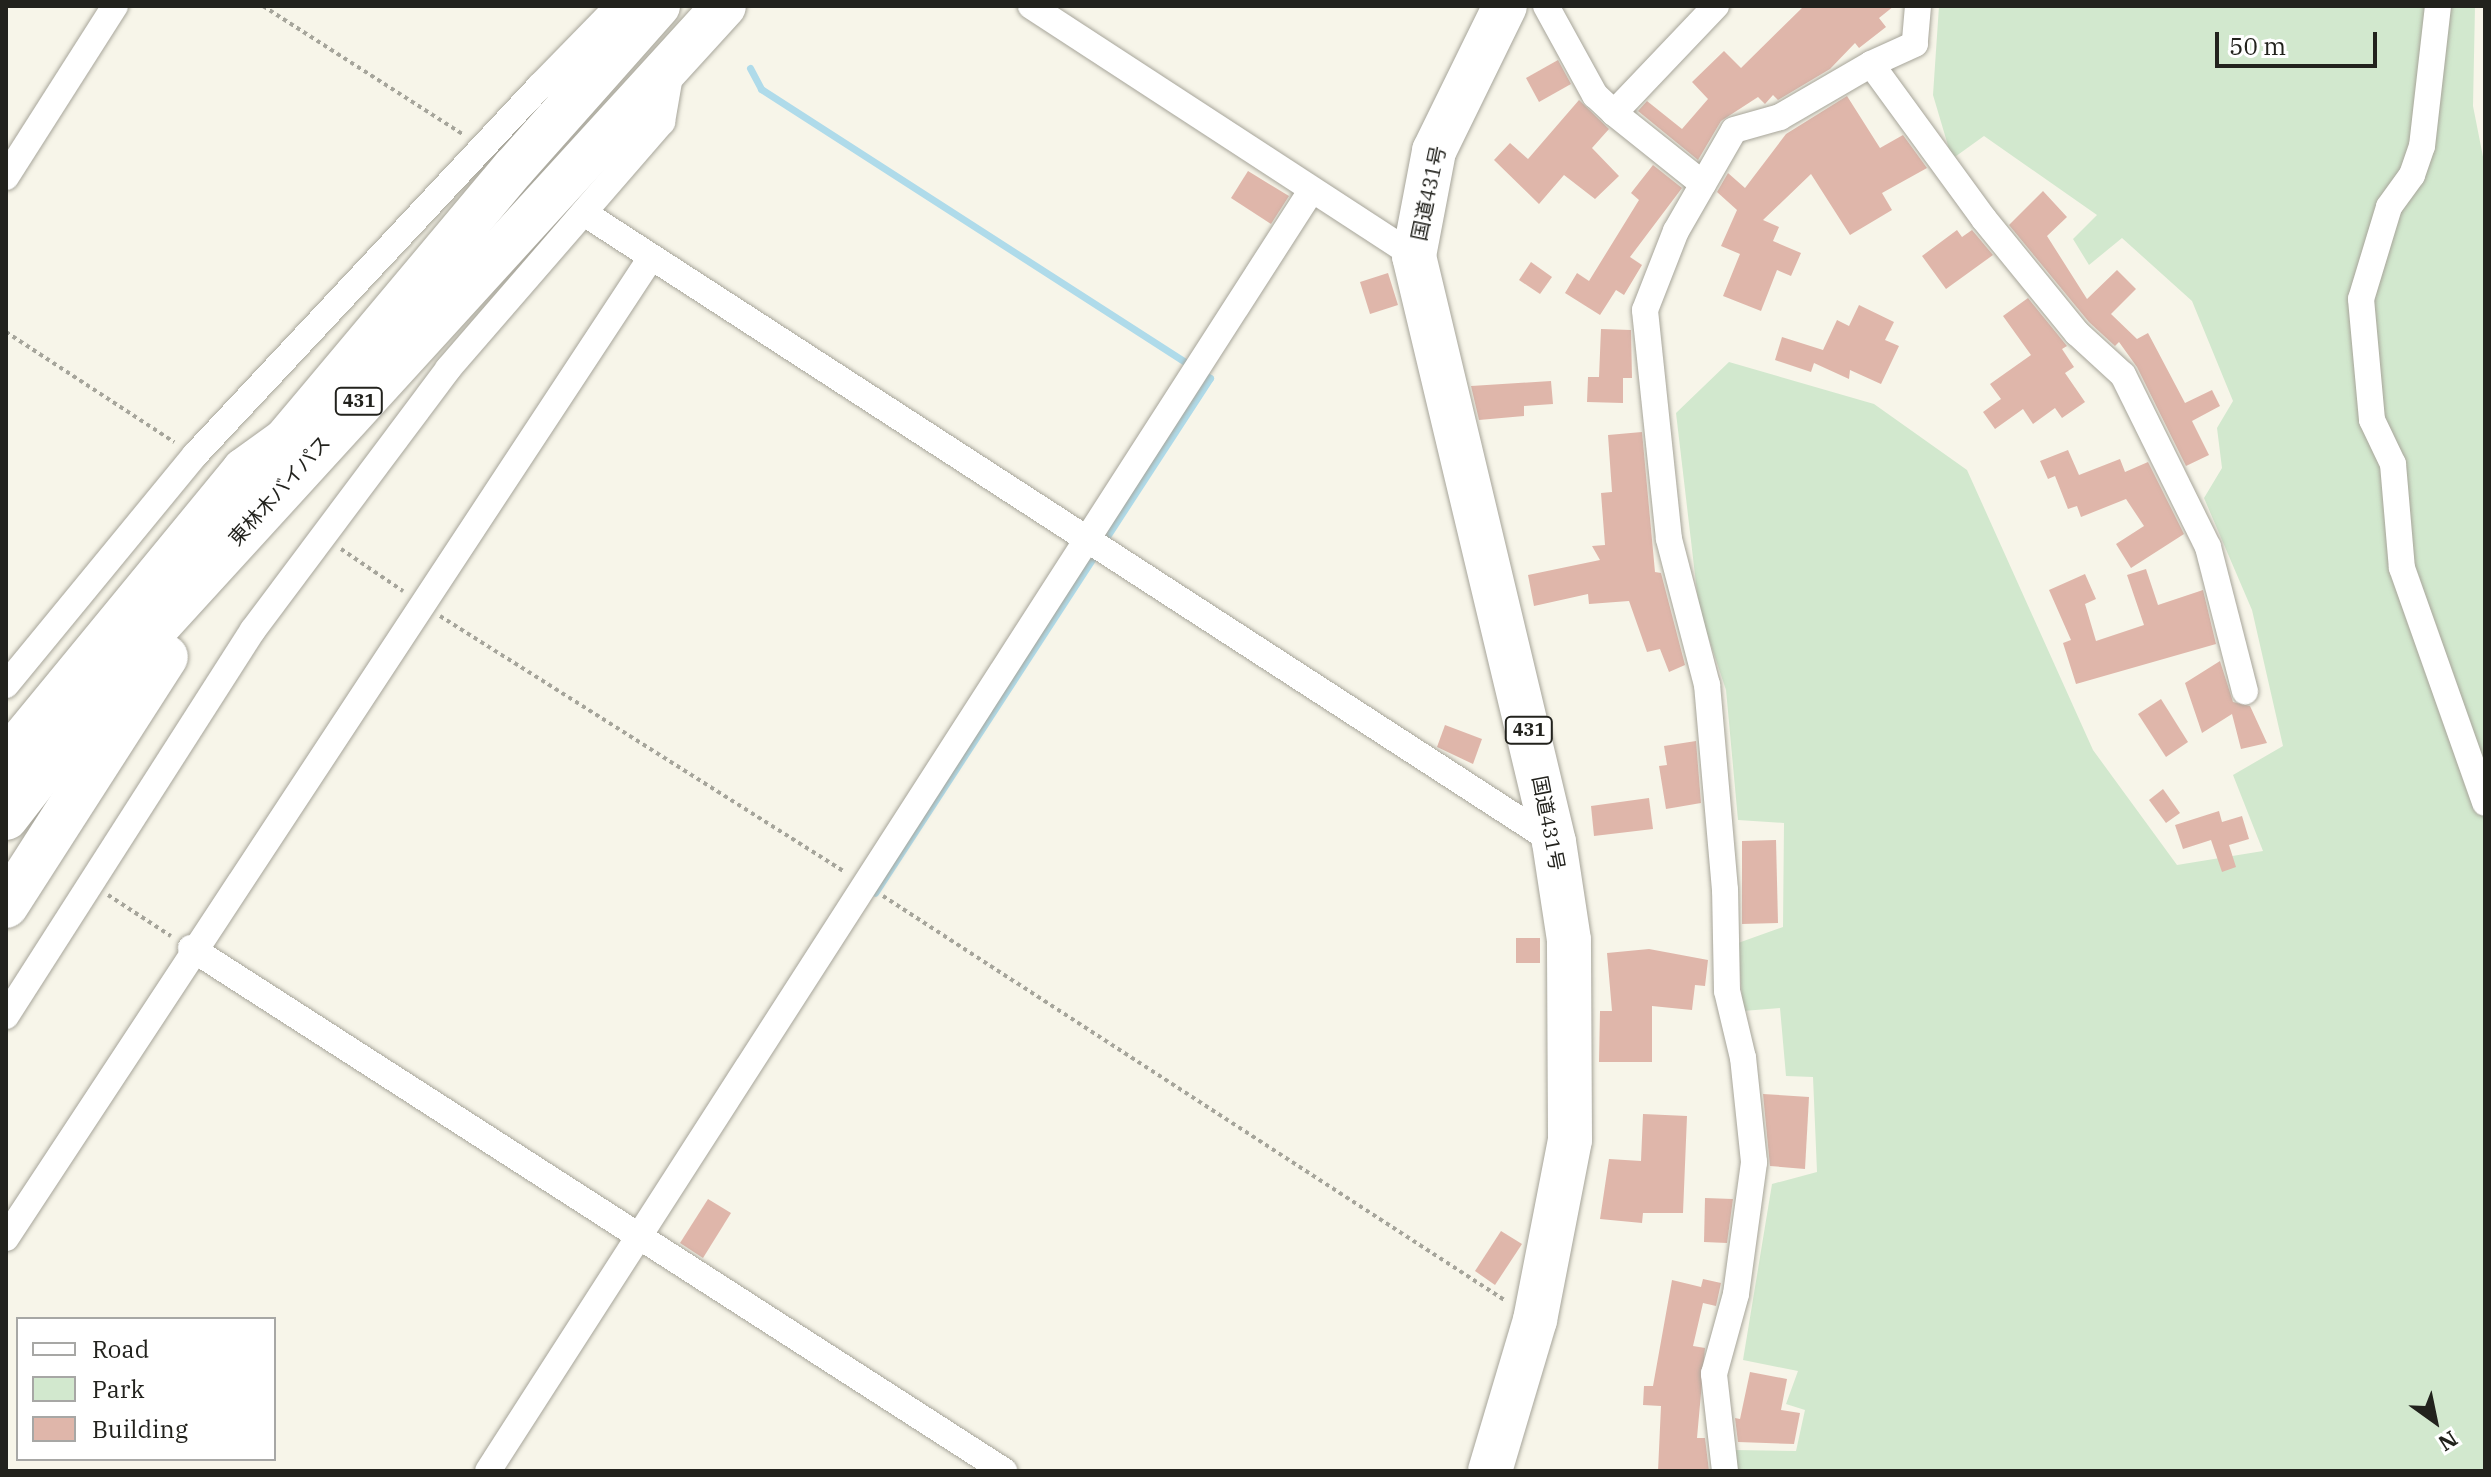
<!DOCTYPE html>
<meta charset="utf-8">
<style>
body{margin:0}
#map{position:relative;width:2491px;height:1477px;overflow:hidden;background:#f7f5e9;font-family:"IBM Plex Serif","Noto Sans JP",serif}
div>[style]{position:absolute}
.green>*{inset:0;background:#d2e8ce}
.stream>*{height:7px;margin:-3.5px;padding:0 3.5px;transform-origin:3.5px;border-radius:3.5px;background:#afdbea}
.building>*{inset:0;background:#dfb6aa}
.path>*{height:4px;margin-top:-2px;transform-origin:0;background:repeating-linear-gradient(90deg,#a6a59b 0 4px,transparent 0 8px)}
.roads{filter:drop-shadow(0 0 2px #a7a59a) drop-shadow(0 0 2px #a7a59a)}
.minor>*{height:26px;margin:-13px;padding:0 13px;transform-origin:13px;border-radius:13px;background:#fff}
.trunk>*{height:44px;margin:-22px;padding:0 22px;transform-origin:22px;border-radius:22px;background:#fff}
span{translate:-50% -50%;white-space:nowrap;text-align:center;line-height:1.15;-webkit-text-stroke:6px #fff;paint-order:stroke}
.shield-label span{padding:2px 6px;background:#fff;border:2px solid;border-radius:6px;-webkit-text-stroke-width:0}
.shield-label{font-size:18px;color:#22221d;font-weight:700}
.street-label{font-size:20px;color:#22221d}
.frame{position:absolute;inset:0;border:8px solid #22221d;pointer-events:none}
.legend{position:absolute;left:16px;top:1317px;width:260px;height:144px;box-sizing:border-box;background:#fff;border:2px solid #a7a7a5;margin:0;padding:10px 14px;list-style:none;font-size:24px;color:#22221d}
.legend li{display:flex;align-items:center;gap:16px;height:40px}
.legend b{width:40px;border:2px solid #a7a7a5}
.north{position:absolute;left:2395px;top:1381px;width:80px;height:80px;-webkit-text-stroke:6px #fff;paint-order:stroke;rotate:147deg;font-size:22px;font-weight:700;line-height:32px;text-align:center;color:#22221d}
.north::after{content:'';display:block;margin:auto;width:28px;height:36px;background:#22221d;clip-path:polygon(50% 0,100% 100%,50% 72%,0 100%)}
.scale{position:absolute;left:2215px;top:32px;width:162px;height:36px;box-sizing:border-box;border:4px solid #22221d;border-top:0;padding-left:10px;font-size:24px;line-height:28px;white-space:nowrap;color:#22221d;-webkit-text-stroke:6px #fff;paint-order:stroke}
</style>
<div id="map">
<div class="green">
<div style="clip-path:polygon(1939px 6px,2475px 6px,2473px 106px,2485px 167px,2485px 1471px,1736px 1471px,1734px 1450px,1796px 1451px,1805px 1410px,1786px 1404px,1798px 1371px,1743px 1360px,1772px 1184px,1817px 1172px,1813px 1077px,1786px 1076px,1780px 1008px,1743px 1011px,1738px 943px,1783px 927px,1784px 823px,1738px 820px,1726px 690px,1699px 609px,1676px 413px,1729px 362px,1874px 404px,1967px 470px,2093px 750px,2177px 865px,2263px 851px,2233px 775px,2283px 746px,2252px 610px,2204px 498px,2222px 468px,2217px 428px,2233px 401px,2192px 301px,2122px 238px,2089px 265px,2073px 239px,2097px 215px,1984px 136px,1952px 159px,1933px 95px)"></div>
</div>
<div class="stream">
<div style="left:750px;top:68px;width:24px;rotate:62deg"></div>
<div style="left:761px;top:89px;width:534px;rotate:32.77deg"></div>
<div style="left:1210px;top:378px;width:614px;rotate:123.04deg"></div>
</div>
<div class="building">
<div style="clip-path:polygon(1804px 6px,1894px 6px,1879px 18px,1886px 27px,1859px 48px,1855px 43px,1830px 69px,1778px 100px,1773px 95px,1765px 104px,1758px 97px,1721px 121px,1698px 160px,1638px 111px,1647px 101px,1682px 129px,1708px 99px,1692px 82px,1724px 51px,1741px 68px)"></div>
<div style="clip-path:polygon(1558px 60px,1571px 84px,1539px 102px,1526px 78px)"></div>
<div style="clip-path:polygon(1847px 96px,1880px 148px,1903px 135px,1927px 168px,1882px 193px,1892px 210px,1850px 235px,1811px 174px,1763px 220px,1779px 227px,1773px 241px,1801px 253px,1791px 276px,1777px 270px,1761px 311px,1723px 296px,1740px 254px,1721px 246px,1737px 210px,1717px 192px,1728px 173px,1745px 188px,1786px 134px)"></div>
<div style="clip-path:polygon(1579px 100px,1609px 129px,1592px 148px,1619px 176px,1595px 199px,1564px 175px,1539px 204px,1494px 160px,1510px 143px,1528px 159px)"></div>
<div style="clip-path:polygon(1653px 165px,1682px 188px,1630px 257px,1642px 265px,1624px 295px,1616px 290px,1600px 315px,1565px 293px,1577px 273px,1589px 281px,1639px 200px,1631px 193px)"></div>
<div style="clip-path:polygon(1248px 171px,1289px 196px,1271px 224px,1231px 198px)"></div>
<div style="clip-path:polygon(2043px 191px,2067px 217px,2047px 236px,2087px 299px,2117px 270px,2136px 289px,2111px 314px,2137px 339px,2148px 333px,2185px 403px,2212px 390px,2220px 406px,2192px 421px,2209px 455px,2186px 466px,2137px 367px,2119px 342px,2115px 346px,2089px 322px,2009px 225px)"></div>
<div style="clip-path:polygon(1957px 230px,1962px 237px,1972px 230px,1993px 255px,1946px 289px,1922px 256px)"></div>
<div style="clip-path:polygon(1531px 262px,1552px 277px,1540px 294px,1519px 280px)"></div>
<div style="clip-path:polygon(1388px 273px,1398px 305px,1370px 314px,1360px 282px)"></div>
<div style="clip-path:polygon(2028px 298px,2067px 346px,2062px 349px,2074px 367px,2065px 373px,2085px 402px,2062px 418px,2055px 408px,2033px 424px,2023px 409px,1995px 429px,1983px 412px,2001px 399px,1990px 384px,2031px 355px,2003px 316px)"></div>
<div style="clip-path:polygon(1859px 305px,1894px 322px,1885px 340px,1899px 346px,1881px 384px,1850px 370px,1849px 379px,1814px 363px,1811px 372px,1775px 360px,1782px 337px,1823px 350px,1837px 320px,1849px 326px)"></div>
<div style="clip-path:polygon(1601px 329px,1631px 330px,1632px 378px,1623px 378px,1623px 403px,1587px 402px,1588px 377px,1599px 377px)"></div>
<div style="clip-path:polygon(1551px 381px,1553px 404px,1524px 406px,1524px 416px,1479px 420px,1471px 386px)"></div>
<div style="clip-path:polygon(1642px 432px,1655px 572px,1661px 573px,1685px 665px,1669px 672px,1660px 649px,1647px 652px,1629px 601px,1589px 604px,1588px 594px,1534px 606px,1528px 575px,1600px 560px,1592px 546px,1605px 545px,1601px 493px,1612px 492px,1608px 435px)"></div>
<div style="clip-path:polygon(2068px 450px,2079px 475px,2120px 459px,2125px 472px,2148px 462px,2184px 534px,2131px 568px,2116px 544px,2144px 526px,2126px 499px,2081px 517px,2077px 506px,2068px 509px,2055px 476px,2048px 479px,2040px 461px)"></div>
<div style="clip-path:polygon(2146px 569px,2158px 605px,2203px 590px,2216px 644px,2076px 684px,2063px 643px,2071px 640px,2049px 590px,2085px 574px,2096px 599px,2085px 604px,2096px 641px,2144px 625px,2127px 575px)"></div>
<div style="clip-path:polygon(2220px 661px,2233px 702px,2250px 706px,2267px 743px,2241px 749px,2232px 714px,2202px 733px,2185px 683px)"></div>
<div style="clip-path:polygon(2161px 699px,2188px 742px,2166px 757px,2138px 714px)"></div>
<div style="clip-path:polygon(1445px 725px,1482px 739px,1473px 764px,1437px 747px)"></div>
<div style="clip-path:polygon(1696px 741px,1701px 803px,1666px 809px,1659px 766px,1667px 765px,1664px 746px)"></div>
<div style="clip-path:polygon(2163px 789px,2180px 813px,2166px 823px,2149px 800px)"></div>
<div style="clip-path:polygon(1649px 798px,1653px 829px,1594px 836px,1591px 806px)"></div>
<div style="clip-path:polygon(2219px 811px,2222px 822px,2242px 816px,2249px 839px,2229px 845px,2236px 867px,2222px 872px,2211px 840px,2183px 849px,2175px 825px)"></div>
<div style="clip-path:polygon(1776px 840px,1778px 923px,1742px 924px,1742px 841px)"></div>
<div style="clip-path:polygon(1516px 938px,1540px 938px,1540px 963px,1516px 963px)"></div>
<div style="clip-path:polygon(1649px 949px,1708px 960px,1705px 986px,1695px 985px,1692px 1010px,1652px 1006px,1652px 1062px,1599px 1062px,1600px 1011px,1612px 1011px,1607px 953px)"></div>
<div style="clip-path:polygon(1763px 1094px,1809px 1097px,1805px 1169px,1770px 1166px)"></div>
<div style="clip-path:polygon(1643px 1114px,1687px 1116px,1683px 1213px,1643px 1213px,1642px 1223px,1600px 1219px,1609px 1159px,1641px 1161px)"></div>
<div style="clip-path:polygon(1705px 1198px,1733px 1199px,1727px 1243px,1704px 1242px)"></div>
<div style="clip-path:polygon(708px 1199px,731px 1213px,703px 1258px,680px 1243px)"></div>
<div style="clip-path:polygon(1501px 1231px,1522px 1244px,1495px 1285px,1475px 1271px)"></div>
<div style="clip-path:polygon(1703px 1279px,1721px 1283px,1716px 1306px,1703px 1303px,1693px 1346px,1705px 1348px,1697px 1438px,1705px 1438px,1709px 1471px,1658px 1471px,1661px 1406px,1643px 1405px,1644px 1386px,1653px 1386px,1672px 1280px,1701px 1287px)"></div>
<div style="clip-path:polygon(1750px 1372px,1787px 1379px,1781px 1410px,1800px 1413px,1794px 1444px,1738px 1442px,1735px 1418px,1740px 1419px)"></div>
</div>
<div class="path">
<div style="left:263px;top:6px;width:239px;rotate:32.7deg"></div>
<div style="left:6px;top:332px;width:201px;rotate:33.2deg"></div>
<div style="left:341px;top:549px;width:75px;rotate:34.1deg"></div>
<div style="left:440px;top:616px;width:479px;rotate:32.3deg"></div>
<div style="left:108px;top:895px;width:75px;rotate:33.1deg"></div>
<div style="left:883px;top:896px;width:743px;rotate:33.03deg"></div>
</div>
<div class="roads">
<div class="minor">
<div style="left:1031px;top:6px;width:457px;rotate:33.1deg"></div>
<div style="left:1546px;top:6px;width:102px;rotate:61.2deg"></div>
<div style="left:1595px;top:95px;width:26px;rotate:43deg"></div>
<div style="left:1918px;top:6px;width:38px;rotate:95deg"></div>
<div style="left:1915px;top:44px;width:48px;rotate:155.6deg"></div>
<div style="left:1871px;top:64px;width:192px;rotate:53.9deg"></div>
<div style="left:1984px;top:219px;width:147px;rotate:50.8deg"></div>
<div style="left:2077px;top:333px;width:62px;rotate:42.4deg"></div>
<div style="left:2123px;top:375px;width:192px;rotate:63.7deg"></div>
<div style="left:2208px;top:547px;width:149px;rotate:75.6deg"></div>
<div style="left:2438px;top:6px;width:141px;rotate:96.5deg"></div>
<div style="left:2422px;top:146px;width:31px;rotate:109deg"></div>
<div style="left:2412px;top:175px;width:39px;rotate:126deg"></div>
<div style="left:2389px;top:207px;width:96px;rotate:106.9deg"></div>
<div style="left:2361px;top:299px;width:121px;rotate:84.8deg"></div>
<div style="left:2372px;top:420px;width:49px;rotate:64.5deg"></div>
<div style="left:2393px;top:464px;width:104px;rotate:85.1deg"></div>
<div style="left:2402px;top:568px;width:249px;rotate:70.5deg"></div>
<div style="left:541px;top:85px;width:110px;rotate:-45.7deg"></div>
<div style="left:6px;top:177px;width:203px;rotate:-57.5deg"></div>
<div style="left:1703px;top:184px;width:114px;rotate:-141.4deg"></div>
<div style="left:1614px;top:113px;width:148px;rotate:-46.4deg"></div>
<div style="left:584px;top:213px;width:1156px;rotate:32.96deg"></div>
<div style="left:6px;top:685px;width:298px;rotate:-50.6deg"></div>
<div style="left:195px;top:455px;width:507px;rotate:-46.92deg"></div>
<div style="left:541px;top:85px;width:53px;rotate:-8.7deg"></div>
<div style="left:191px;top:948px;width:967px;rotate:32.75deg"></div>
<div style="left:6px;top:1016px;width:458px;rotate:-57.4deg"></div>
<div style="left:253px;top:630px;width:326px;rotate:-53.2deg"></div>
<div style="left:448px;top:369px;width:327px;rotate:-49.1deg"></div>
<div style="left:662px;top:122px;width:53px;rotate:-80.2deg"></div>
<div style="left:6px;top:1238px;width:1172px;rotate:-56.66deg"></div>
<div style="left:488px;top:1471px;width:1522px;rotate:-57.26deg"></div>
<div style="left:1725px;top:1471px;width:98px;rotate:-96.5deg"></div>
<div style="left:1714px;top:1374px;width:83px;rotate:-74.6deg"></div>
<div style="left:1736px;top:1294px;width:133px;rotate:-82.2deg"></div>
<div style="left:1754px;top:1162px;width:105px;rotate:-96deg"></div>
<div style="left:1743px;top:1058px;width:69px;rotate:-103.4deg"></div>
<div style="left:1727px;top:991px;width:101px;rotate:-91.1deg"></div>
<div style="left:1725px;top:890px;width:206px;rotate:-95deg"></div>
<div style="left:1707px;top:685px;width:151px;rotate:-104.6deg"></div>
<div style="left:1669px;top:539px;width:230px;rotate:-96deg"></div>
<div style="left:1645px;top:310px;width:85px;rotate:-68.6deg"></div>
<div style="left:1676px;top:231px;width:116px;rotate:-60.1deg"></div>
<div style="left:1734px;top:130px;width:48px;rotate:-15.8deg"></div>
<div style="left:1780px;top:117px;width:105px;rotate:-30.2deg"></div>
</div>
<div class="trunk">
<div style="left:273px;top:455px;width:375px;rotate:-50deg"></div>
<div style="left:514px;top:168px;width:217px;rotate:-48.4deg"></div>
<div style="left:6px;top:760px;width:375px;rotate:-50.6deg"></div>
<div style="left:244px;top:470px;width:53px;rotate:-35.8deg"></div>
<div style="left:6px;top:818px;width:215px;rotate:-52.2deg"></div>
<div style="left:138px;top:648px;width:869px;rotate:-47.61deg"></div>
<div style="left:6px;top:906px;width:296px;rotate:-57.3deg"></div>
<div style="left:1490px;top:1471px;width:158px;rotate:-73.4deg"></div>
<div style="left:1535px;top:1320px;width:183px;rotate:-79deg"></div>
<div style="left:1570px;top:1140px;width:200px;rotate:-90.3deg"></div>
<div style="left:1569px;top:940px;width:99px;rotate:-98.7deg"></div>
<div style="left:1554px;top:842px;width:602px;rotate:-103.44deg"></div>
<div style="left:1414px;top:256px;width:107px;rotate:-79.2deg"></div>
<div style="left:1434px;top:151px;width:161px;rotate:-63.9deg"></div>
</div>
</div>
<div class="shield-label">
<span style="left:359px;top:401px">431</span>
<span style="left:1529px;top:730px">431</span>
</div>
<div class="street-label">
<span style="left:1428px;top:193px;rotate:-78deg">国道431号</span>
<span style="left:279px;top:490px;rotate:-48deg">東林木バイパス</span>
<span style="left:1549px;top:823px;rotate:79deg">国道431号</span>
</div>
<div class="frame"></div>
<ul class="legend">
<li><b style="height:10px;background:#fff"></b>Road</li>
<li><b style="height:22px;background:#d2e8ce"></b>Park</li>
<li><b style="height:22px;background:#dfb6aa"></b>Building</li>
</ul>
<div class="north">N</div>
<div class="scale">50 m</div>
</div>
